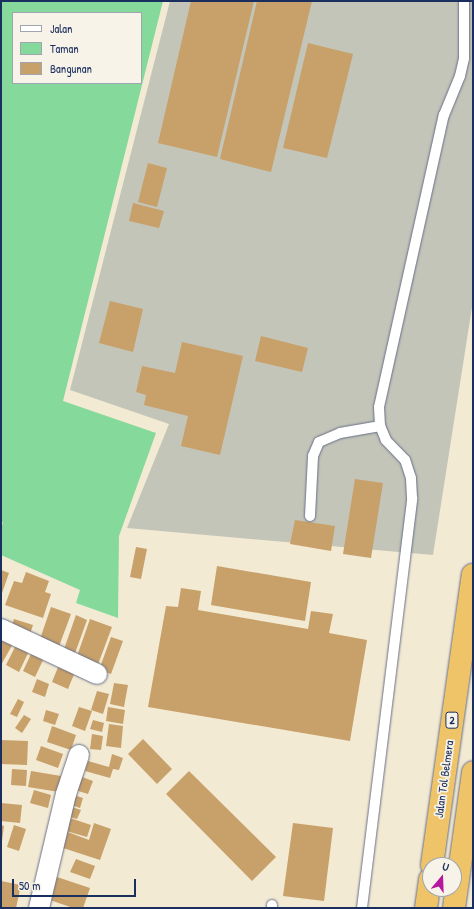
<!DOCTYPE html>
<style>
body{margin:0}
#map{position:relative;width:474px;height:909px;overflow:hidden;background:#f3ead4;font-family:"Patrick Hand",sans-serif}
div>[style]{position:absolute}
.industrial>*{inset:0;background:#c4c5b9}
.green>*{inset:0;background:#85d99b}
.building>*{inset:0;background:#c8a069}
.roads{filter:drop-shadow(0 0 1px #677087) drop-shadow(0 0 1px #677087)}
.service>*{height:10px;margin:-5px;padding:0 5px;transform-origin:5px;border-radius:5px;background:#fff}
.minor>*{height:20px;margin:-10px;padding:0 10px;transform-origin:10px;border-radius:10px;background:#fff}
.motorway>*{height:22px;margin:-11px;padding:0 11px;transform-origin:11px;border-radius:11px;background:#efc469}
span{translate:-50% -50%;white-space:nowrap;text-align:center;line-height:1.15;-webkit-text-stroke:3.5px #f7f3e8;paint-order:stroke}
.shield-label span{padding:1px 3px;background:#f7f3e8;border:1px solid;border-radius:3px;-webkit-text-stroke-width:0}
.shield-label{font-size:11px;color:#1b2f5e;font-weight:700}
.street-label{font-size:12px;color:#1b2f5e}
.frame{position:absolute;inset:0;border:2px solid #1b2f5e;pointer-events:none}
.legend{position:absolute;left:12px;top:12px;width:130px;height:72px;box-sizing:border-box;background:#f7f3e8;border:1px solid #9fa5b1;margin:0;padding:5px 7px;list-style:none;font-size:12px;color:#1b2f5e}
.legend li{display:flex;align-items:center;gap:8px;height:20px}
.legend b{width:20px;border:1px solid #9fa5b1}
.north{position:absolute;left:422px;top:857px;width:40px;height:40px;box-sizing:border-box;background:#f7f3e8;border:1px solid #9fa5b1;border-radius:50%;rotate:19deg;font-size:11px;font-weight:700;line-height:16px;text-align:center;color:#1b2f5e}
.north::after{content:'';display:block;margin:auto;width:14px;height:18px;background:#b5179e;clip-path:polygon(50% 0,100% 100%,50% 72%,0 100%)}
.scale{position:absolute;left:12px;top:879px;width:124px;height:18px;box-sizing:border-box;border:2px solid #1b2f5e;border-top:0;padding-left:5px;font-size:12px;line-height:14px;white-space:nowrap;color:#1b2f5e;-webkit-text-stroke:3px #f7f3e8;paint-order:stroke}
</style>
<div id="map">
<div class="industrial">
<div style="clip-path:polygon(170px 1px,473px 1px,473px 301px,433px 555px,127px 528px,169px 424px,70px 390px)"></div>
</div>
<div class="green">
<div style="clip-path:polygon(evenodd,1px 1px,163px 1px,63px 401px,156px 433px,119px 536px,118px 618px,76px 603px,80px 590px,1px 555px,1px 527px,3px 523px,1px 521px,1px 1px,13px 13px,141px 13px,141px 83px,13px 83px,13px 13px)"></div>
</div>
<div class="building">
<div style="clip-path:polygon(191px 1px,254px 1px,217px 157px,158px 143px)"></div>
<div style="clip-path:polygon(257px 1px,312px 1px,271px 172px,220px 159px)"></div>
<div style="clip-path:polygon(308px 43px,353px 54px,327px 158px,283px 148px)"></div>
<div style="clip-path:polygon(148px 163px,167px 168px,157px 207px,138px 202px)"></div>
<div style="clip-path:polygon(133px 203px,164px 211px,159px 228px,129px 221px)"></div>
<div style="clip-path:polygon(110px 301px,143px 309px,133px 352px,99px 343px)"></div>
<div style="clip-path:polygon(261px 336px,308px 348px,302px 372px,255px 361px)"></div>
<div style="clip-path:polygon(182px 342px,243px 356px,220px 455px,181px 446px,188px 416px,144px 405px,146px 395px,136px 392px,142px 366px,175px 373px)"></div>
<div style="clip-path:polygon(355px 479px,383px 483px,371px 558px,343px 554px)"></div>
<div style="clip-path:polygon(295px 520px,335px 526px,331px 551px,290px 544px)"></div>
<div style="clip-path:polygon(136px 547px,147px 549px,141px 579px,130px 577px)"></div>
<div style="clip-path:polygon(217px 566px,311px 582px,305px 621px,211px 605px)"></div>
<div style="clip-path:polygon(1px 570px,9px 573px,1px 596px)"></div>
<div style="clip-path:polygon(26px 572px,49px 581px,45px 592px,51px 594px,43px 618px,5px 605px,14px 581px,22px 583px)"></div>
<div style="clip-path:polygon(181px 588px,201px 591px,198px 610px,308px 629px,311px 611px,333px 614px,329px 633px,367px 640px,350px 741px,148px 707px,166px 606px,178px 607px)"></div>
<div style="clip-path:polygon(51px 607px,71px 614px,58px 649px,39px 642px)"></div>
<div style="clip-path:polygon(76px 615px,87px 620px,74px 656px,63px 652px)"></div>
<div style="clip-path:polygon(14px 619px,33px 625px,29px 637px,10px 630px)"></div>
<div style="clip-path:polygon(90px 619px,112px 627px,97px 667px,76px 659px)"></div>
<div style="clip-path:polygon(1px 635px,14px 642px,1px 665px)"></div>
<div style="clip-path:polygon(111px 637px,123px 641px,111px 674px,99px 670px)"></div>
<div style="clip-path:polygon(17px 643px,30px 649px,19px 672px,6px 665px)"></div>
<div style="clip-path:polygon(32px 652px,44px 658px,35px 677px,23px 671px)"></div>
<div style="clip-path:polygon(61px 660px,77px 667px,68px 689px,52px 682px)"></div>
<div style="clip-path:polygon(37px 679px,49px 684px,45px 697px,32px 692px)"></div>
<div style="clip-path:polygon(114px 683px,128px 685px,124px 707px,110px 704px)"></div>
<div style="clip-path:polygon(97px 691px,109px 694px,103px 714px,91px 710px)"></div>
<div style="clip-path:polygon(18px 699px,24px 702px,17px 717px,10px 714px)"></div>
<div style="clip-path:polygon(79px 707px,92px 711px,85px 731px,72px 726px)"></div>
<div style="clip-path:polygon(108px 707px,125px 710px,123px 724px,106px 721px)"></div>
<div style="clip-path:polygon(46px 710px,59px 714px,55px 725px,43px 721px)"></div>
<div style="clip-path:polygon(24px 715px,31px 719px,22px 733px,15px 728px)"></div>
<div style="clip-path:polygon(93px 720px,104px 723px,102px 732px,90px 729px)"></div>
<div style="clip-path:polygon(109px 724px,123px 726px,121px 748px,106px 746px)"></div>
<div style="clip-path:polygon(52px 726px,76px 735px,71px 750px,47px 742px)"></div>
<div style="clip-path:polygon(92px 734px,103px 736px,101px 750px,90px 749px)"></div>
<div style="clip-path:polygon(143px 739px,172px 769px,157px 784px,128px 754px)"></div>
<div style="clip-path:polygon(1px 740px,28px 741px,27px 765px,1px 764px)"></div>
<div style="clip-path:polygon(41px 746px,63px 754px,58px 768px,36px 760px)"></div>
<div style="clip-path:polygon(112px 754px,123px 758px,119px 770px,113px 769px,110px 778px,85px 771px,88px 761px,109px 767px)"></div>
<div style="clip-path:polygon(12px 769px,27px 770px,26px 786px,11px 785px)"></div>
<div style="clip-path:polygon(31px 771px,61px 776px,59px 792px,28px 787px)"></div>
<div style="clip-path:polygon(189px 771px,276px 857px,252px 881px,166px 794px)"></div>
<div style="clip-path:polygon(74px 774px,93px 781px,88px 794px,69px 788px)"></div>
<div style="clip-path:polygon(34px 790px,51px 795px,48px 808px,30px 803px)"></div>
<div style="clip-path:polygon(68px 793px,83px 798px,80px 808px,65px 803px)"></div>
<div style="clip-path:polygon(1px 803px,22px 805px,20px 823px,1px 821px)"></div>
<div style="clip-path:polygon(66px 805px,81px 810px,77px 819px,62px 815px)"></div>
<div style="clip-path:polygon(70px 818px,91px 825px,87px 837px,66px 831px)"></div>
<div style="clip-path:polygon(94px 823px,111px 829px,100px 860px,60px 847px,65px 831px,89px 840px)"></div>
<div style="clip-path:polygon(293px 823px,333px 828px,324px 901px,283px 896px)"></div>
<div style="clip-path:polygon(1px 825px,4px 826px,2px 841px,1px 841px)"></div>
<div style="clip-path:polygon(14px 825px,26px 829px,19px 851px,7px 847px)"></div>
<div style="clip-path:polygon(76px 859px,95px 866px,90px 879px,70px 872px)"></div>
<div style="clip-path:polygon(57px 877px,90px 888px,83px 908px,73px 908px,50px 900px)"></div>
<div style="clip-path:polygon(1px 881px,21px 885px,16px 908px,1px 908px)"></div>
</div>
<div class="roads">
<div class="service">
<div style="left:310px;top:516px;width:60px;rotate:-87.1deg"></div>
<div style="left:313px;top:456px;width:15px;rotate:-67deg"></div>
<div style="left:319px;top:442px;width:23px;rotate:-23deg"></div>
<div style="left:340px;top:433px;width:41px;rotate:-9.9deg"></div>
<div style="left:272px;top:908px;width:3px;rotate:-90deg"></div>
<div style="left:362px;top:908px;width:413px;rotate:-83deg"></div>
<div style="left:412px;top:498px;width:20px;rotate:-93deg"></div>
<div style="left:411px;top:478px;width:19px;rotate:-108deg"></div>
<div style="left:405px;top:460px;width:28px;rotate:-134deg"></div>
<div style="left:386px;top:440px;width:15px;rotate:-113deg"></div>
<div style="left:380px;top:426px;width:19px;rotate:-93deg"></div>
<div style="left:379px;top:407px;width:299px;rotate:-77.5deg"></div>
<div style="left:444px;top:115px;width:42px;rotate:-67.7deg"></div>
<div style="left:460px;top:76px;width:18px;rotate:-77deg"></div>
<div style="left:464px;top:58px;width:57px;rotate:-90deg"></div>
</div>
<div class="minor">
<div style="left:1px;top:629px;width:106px;rotate:25.1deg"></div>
<div style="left:39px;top:908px;width:117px;rotate:-76.7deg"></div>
<div style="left:66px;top:794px;width:41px;rotate:-71.6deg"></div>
</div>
<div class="motorway">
<div style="left:432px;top:865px;width:293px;rotate:-82deg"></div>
<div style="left:426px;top:908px;width:29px;rotate:-82deg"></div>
<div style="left:454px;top:908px;width:137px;rotate:-82deg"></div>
</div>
</div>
<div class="shield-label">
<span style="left:452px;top:720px">2</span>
</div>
<div class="street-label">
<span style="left:444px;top:779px;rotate:-82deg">Jalan Tol Belmera</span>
</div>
<div class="frame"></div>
<ul class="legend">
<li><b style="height:5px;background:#fff"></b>Jalan</li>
<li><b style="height:11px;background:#85d99b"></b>Taman</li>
<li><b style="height:11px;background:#c8a069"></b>Bangunan</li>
</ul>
<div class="north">U</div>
<div class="scale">50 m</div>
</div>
